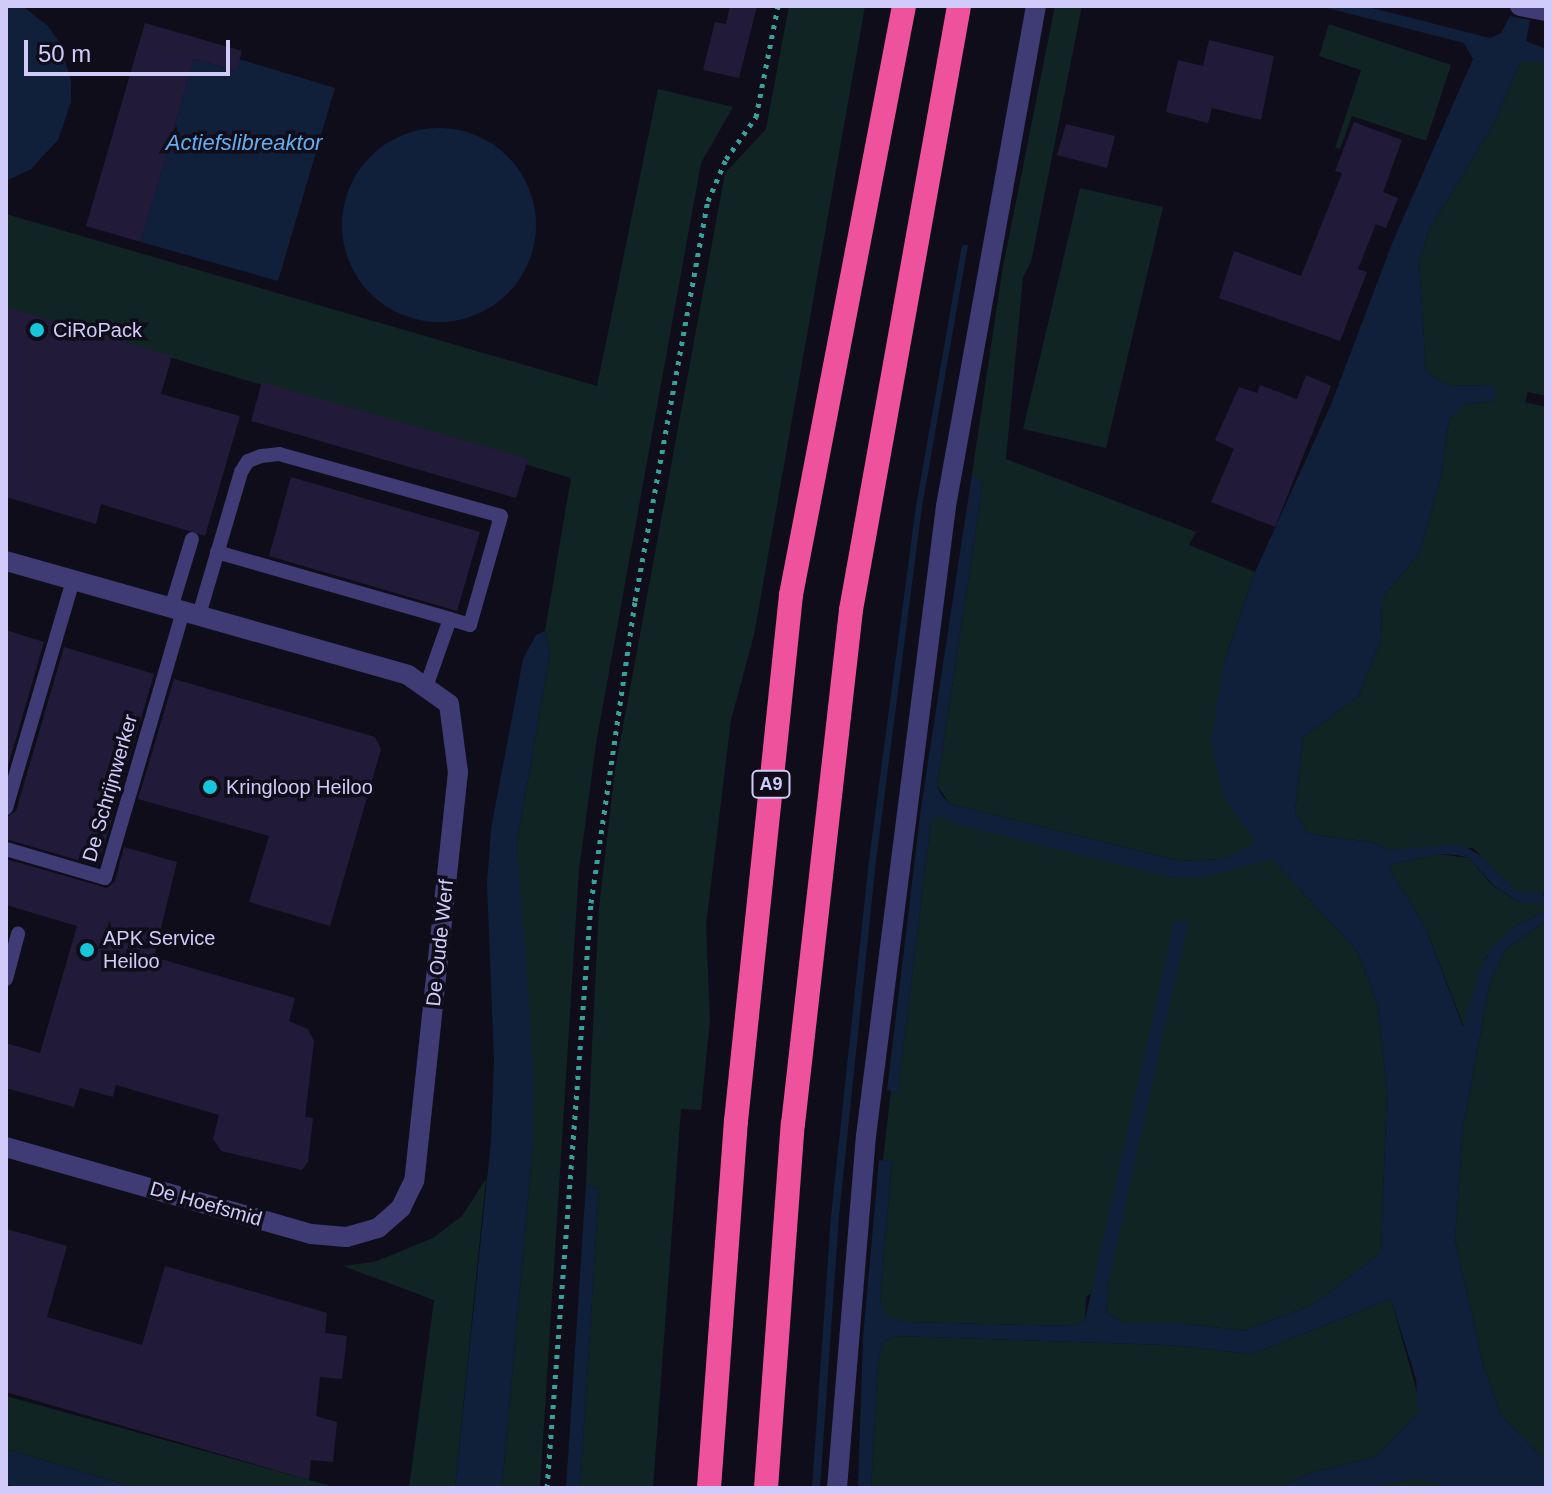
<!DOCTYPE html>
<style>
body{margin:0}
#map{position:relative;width:1552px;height:1494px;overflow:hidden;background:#0f0d1a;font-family:Arial,sans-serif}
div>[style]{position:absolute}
.green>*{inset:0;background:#102423}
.water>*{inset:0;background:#10203b}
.round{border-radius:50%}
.building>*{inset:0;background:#211b39}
.path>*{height:5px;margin-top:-2.5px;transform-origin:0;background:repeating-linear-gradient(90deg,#38a19b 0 4px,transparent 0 10px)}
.service>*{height:14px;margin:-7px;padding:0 7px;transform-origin:7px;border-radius:7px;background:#3f3c75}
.minor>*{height:20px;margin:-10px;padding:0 10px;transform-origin:10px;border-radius:10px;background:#3f3c75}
.motorway>*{height:24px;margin:-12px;padding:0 12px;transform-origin:12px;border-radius:12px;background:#ee529c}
.dots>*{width:22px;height:22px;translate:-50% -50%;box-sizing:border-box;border:4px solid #0f0d1a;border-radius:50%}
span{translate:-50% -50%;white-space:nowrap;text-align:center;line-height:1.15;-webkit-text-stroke:7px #0f0d1a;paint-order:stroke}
.shield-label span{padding:2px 6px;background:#0f0d1a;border:2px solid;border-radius:6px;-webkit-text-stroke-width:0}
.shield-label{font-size:18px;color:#d1cbfa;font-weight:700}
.poi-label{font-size:20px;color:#d1cbfa}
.left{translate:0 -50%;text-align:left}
.street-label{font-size:20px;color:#d1cbfa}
.water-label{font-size:22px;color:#64aeef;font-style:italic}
.frame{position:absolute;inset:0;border:8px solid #d1cbfa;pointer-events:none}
.scale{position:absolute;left:24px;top:40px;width:206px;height:36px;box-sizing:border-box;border:4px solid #d1cbfa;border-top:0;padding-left:10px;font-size:24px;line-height:28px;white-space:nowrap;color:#d1cbfa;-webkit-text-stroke:6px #0f0d1a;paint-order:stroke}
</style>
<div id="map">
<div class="green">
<div style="clip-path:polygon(789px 6px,865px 6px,754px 635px,731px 720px,706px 925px,710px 1020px,701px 1110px,681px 1109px,653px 1488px,580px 1488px,599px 1189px,586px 1184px,592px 1045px,599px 908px,615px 770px,725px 173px,766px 129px)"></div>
<div style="clip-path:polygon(1055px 6px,1082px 6px,1031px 262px,1023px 277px,1006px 459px,1196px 532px,1189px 545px,1255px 572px,1225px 660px,1224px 797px,1258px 843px,1222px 859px,1180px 861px,950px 804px,937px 786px,983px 482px,972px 474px,1002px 272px)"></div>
<div style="clip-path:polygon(1329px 24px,1451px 65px,1426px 141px,1352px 116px,1340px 149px,1335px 148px,1361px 70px,1319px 56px)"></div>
<div style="clip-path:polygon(1528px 59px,1546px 62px,1546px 396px,1528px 392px,1525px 402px,1546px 407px,1546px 893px,1535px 894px,1516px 891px,1473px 848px,1390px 850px,1371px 842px,1316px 835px,1307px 832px,1295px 813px,1303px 737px,1358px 697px,1381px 640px,1382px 598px,1419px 554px,1441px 477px,1449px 420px,1462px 405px,1493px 401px,1491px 385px,1449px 386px,1426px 372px,1419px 262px,1428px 232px,1494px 123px,1521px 61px)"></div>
<div style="clip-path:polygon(658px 89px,733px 107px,701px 163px,596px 744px,579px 870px,540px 1488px,502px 1488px,533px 1144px,517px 842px,550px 653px,545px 631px,571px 478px,6px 308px,6px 214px,597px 386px)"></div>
<div style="clip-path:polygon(1080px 188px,1163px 207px,1106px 448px,1023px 429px)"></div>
<div style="clip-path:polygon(942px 815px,1174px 878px,1272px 859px,1358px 952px,1378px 1006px,1387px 1091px,1381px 1252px,1316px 1303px,1244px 1331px,1182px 1323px,1125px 1323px,1106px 1313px,1109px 1280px,1086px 1297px,1085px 1320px,1074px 1326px,904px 1322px,886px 1316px,880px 1302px,892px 1162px,883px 1160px,891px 1090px,898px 1091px,931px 820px)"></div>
<div style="clip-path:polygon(1438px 854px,1469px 858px,1492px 885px,1520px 903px,1546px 903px,1546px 910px,1515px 926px,1486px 957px,1464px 1027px,1425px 926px,1389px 869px,1393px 864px)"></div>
<div style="clip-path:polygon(1546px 921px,1546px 1462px,1501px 1415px,1484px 1368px,1455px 1240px,1463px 1128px,1490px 983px,1506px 949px)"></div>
<div style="clip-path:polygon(486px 1179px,455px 1488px,409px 1488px,434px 1300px,343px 1266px,374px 1262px,433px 1238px,462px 1216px)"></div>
<div style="clip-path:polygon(1391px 1299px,1420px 1403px,1418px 1413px,1377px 1456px,1308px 1474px,1280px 1488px,871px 1488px,878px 1362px,883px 1342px,895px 1336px,1167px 1345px,1252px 1354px)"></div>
<div style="clip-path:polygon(6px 1396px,338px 1488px,137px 1488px,6px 1449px)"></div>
<div style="clip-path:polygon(1421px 1477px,1453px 1488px,1360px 1488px,1378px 1484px)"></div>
</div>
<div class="water">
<div style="clip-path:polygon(6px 6px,22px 6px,48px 26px,60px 43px,71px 81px,71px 102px,58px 140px,31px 169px,6px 181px)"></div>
<div style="clip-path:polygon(1319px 6px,1364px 6px,1490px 38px,1501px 33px,1510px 16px,1530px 20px,1526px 41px,1546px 49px,1546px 62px,1521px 61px,1494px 123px,1428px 232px,1419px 262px,1426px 372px,1449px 386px,1491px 385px,1496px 394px,1493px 401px,1462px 405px,1449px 420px,1441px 477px,1419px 554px,1382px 598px,1381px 640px,1358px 697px,1303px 737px,1295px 813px,1307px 832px,1316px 835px,1371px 842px,1390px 850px,1461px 844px,1481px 856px,1516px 891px,1543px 893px,1546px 903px,1520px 903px,1493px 885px,1469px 858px,1457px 855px,1438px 854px,1393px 864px,1389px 869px,1425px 926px,1463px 1027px,1480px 969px,1493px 946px,1515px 926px,1546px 910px,1546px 921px,1506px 949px,1490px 983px,1463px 1128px,1455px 1240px,1484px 1368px,1501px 1415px,1546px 1462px,1546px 1488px,1453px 1488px,1421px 1478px,1360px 1488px,1280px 1488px,1308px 1474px,1377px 1456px,1418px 1413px,1416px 1379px,1391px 1299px,1252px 1354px,1167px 1345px,895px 1336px,883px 1342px,878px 1362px,871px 1488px,858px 1488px,863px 1337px,879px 1160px,892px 1161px,880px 1302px,887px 1316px,904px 1322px,1074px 1326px,1085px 1320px,1175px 920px,1188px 923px,1109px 1280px,1106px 1313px,1125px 1323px,1182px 1323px,1244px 1331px,1316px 1303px,1381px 1252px,1387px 1091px,1378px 1006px,1358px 952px,1272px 859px,1206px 877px,1174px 878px,951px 823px,942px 816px,931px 820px,898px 1092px,887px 1090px,921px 808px,972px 474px,983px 482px,937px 786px,942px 796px,950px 804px,1180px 861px,1222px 859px,1257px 843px,1224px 797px,1211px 740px,1225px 660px,1255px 572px,1332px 402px,1393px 241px,1473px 59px,1464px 43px)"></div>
<div style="clip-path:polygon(194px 59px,235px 71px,239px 59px,335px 88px,278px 281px,141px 242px)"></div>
<div class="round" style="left:342px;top:128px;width:194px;height:194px"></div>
<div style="clip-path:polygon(962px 245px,968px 245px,922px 507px,876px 861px,839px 1216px,820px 1488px,812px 1488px,831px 1216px,869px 860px,916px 506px)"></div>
<div style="clip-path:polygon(545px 631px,550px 653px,517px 842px,534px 1073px,533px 1144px,502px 1488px,455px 1488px,491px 1141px,494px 1061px,487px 884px,491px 829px,523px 659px,536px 635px)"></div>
<div style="clip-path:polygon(586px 1184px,599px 1189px,580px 1488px,566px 1488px)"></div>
<div style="clip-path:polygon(6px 1449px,137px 1488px,18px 1488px,6px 1484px)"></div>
</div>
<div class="building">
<div style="clip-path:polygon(730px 6px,757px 6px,739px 78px,703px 70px,715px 22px,726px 24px)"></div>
<div style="clip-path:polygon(145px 23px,242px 51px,236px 71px,194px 59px,141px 242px,86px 226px)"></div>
<div style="clip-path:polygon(1209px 40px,1274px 56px,1261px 120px,1212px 108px,1208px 123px,1166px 112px,1178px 60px,1203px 66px)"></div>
<div style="clip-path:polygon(1354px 122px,1402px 140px,1383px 192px,1398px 198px,1386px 228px,1376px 224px,1358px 269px,1367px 272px,1340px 341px,1219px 298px,1234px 251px,1301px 276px,1342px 173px,1335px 171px)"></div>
<div style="clip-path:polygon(1066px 124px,1115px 136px,1107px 168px,1057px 155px)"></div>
<div style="clip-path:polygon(6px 307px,172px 356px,161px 394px,240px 416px,205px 536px,101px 504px,96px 524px,6px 497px)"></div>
<div style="clip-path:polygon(1306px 375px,1331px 386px,1275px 527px,1211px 502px,1234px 449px,1215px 440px,1239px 387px,1257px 393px,1260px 385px,1297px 399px)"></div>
<div style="clip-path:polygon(262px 382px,528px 459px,516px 498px,251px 421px)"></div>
<div style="clip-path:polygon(291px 477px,480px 532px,457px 611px,269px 556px)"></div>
<div style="clip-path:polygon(6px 630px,44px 642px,6px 773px)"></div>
<div style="clip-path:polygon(64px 647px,154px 674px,98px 866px,6px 839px,6px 818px,16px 811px)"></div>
<div style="clip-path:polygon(174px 679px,375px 737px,381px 749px,330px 926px,249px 902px,269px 836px,138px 799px)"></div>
<div style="clip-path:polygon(124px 847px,177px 862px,154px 957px,295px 998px,289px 1021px,308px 1029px,314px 1041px,305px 1117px,313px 1118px,308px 1162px,302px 1170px,221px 1151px,213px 1139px,219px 1115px,116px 1085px,113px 1097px,80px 1088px,74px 1107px,6px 1088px,6px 1043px,40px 1053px,77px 926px,6px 905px,6px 859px,107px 888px,115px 881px)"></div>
<div style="clip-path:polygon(6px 1229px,67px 1246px,47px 1317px,142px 1345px,165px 1266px,327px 1313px,325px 1333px,347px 1336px,342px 1379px,320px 1377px,316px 1416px,337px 1422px,333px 1462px,311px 1460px,309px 1480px,6px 1392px)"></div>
</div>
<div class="path">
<div style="left:547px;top:1488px;width:587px;rotate:-85.7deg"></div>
<div style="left:591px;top:903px;width:305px;rotate:-81.7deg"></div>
<div style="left:635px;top:601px;width:407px;rotate:-79.7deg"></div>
<div style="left:708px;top:201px;width:46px;rotate:-66.8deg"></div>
<div style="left:726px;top:159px;width:52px;rotate:-54.5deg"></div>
<div style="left:756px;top:117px;width:113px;rotate:-78.8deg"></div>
</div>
<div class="service">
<div style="left:217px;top:552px;width:242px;rotate:16deg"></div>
<div style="left:171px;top:608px;width:72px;rotate:-73.1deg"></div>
<div style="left:199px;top:615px;width:149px;rotate:-73.6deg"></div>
<div style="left:241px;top:472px;width:13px;rotate:-58deg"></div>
<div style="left:248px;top:461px;width:14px;rotate:-21deg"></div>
<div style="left:261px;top:456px;width:18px;rotate:-6deg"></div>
<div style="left:279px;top:454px;width:230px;rotate:15.6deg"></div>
<div style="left:501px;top:516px;width:113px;rotate:105.9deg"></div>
<div style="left:470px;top:625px;width:21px;rotate:-163deg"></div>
<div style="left:450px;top:619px;width:69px;rotate:109.5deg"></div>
<div style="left:6px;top:808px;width:238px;rotate:-73.6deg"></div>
<div style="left:6px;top:849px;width:103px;rotate:16.3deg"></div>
<div style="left:105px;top:878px;width:278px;rotate:-73.7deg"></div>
<div style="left:6px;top:979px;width:47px;rotate:-75.1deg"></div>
</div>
<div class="minor">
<div style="left:1520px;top:6px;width:26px;rotate:11deg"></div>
<div style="left:6px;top:561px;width:418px;rotate:15.8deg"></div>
<div style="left:408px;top:675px;width:50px;rotate:35.3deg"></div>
<div style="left:449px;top:704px;width:69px;rotate:82.5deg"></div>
<div style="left:458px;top:772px;width:411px;rotate:96.1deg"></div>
<div style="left:414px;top:1181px;width:30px;rotate:116deg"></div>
<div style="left:401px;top:1208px;width:30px;rotate:139deg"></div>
<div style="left:378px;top:1228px;width:33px;rotate:164deg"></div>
<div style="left:346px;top:1237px;width:35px;rotate:-175deg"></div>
<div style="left:311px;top:1234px;width:317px;rotate:-164.1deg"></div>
<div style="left:837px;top:1488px;width:353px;rotate:-85.3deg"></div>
<div style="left:866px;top:1136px;width:635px;rotate:-82.76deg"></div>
<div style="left:946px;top:506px;width:508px;rotate:-79.8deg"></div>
</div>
<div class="motorway">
<div style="left:709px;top:1488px;width:368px;rotate:-85.8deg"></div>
<div style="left:736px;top:1121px;width:529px;rotate:-84.03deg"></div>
<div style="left:791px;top:595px;width:600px;rotate:-79.14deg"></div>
<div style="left:766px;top:1488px;width:365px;rotate:-85.8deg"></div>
<div style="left:793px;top:1124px;width:517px;rotate:-83.56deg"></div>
<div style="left:851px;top:610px;width:614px;rotate:-79.86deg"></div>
</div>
<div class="dots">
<div style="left:37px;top:330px;background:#16c6db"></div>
<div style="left:210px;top:787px;background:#16c6db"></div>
<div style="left:87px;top:950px;background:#16c6db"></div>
</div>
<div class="shield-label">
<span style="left:771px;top:784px">A9</span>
</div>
<div class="poi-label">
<span class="left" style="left:53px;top:330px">CiRoPack</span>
<span class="left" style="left:226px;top:787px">Kringloop Heiloo</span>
<span class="left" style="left:103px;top:950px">APK Service<br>Heiloo</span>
</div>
<div class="street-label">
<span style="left:110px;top:788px;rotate:-74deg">De Schrijnwerker</span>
<span style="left:440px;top:943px;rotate:-84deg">De Oude Werf</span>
<span style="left:206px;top:1204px;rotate:16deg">De Hoefsmid</span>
</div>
<div class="water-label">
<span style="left:244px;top:143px">Actiefslibreaktor</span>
</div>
<div class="frame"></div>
<div class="scale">50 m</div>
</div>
